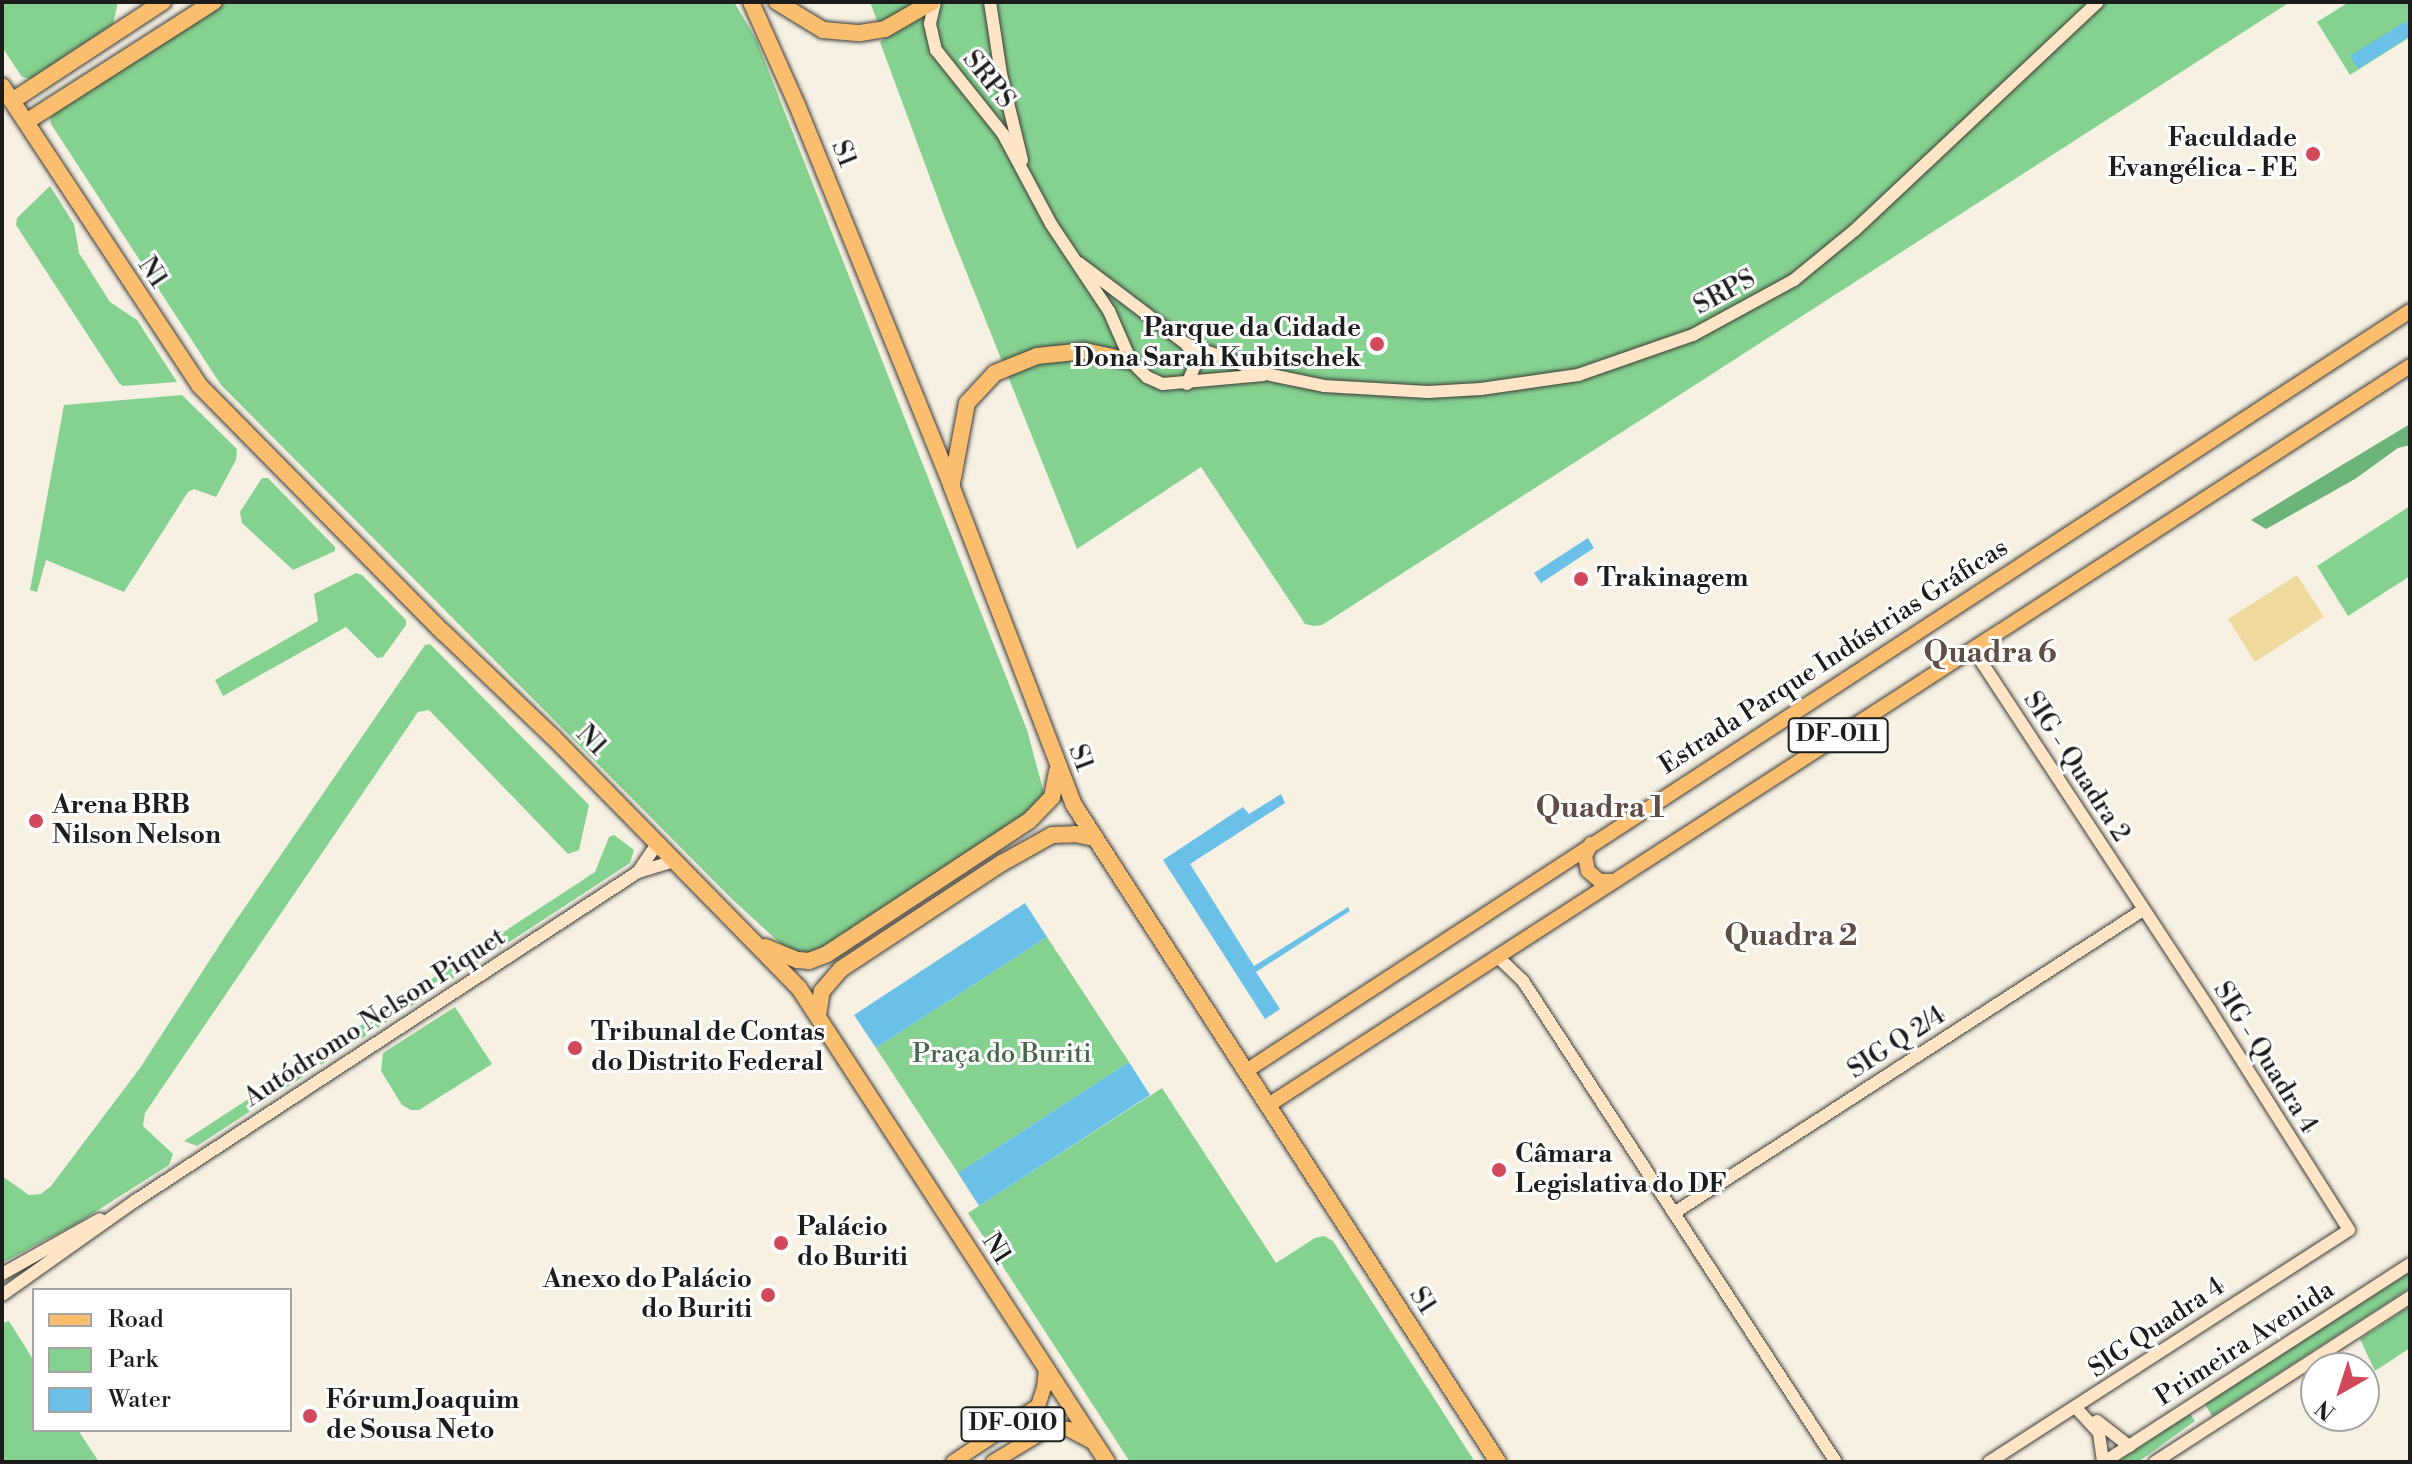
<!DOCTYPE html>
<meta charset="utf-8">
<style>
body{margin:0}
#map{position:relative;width:2412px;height:1464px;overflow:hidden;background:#f6f1e2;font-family:"Libre Bodoni",serif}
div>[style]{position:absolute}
.green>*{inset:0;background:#85d290}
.forest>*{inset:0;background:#6cb47a}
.sand>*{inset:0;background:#eeda9e}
.water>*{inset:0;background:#6bc0e8}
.roads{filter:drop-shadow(0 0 2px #3d3c3a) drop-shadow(0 0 2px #3d3c3a)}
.secondary>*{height:12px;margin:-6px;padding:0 6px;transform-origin:6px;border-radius:6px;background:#fde5c5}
.primary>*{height:14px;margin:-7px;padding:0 7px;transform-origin:7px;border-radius:7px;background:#fbbe6e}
.highway>*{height:16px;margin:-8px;padding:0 8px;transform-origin:8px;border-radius:8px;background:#fbbe6e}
.dots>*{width:22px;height:22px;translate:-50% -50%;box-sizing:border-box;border:4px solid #fff;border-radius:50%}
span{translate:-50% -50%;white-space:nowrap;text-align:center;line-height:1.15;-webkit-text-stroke:6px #fff;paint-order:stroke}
.shield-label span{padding:2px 6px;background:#fff;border:2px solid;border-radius:6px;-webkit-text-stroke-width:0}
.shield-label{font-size:24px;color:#1c1c1c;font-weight:700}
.street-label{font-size:26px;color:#1c1c1c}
.poi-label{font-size:26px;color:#1c1c1c;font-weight:700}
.right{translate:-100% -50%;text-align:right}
.left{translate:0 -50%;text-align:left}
.park-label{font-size:26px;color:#46654a}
.quarter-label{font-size:30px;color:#604d45;font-weight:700}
.frame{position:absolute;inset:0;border:4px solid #1c1c1c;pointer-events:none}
.legend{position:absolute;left:32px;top:1288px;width:260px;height:144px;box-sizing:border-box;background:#fff;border:2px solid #a4a4a4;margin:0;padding:10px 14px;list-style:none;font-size:24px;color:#1c1c1c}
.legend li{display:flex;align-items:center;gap:16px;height:40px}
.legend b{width:40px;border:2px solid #a4a4a4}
.north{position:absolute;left:2300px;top:1352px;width:80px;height:80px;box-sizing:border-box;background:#fff;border:2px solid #a4a4a4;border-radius:50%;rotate:219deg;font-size:22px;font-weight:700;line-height:32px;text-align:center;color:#1c1c1c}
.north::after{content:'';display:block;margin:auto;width:28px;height:36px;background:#d1495b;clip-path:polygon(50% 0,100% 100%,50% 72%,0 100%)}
</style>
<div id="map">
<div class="green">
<div style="clip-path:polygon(2px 2px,118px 2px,113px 24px,30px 79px,22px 77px,2px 47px)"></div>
<div style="clip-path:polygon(224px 2px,734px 2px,756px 39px,1027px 730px,1044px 793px,1040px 805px,810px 955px,793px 955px,732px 899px,221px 385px,51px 124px,50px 118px,58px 110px)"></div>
<div style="clip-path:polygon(870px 2px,2290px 2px,1322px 625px,1314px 626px,1305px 624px,1201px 467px,1077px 549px,946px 221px,880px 42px,884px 39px)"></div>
<div style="clip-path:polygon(2349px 2px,2410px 2px,2410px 37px,2350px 75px,2317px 22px)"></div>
<div style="clip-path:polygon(50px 186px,74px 224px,79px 253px,110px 302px,137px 320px,177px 382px,123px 386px,119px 383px,16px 225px,17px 218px)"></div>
<div style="clip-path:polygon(182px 395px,237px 449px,236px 460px,216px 497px,194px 489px,188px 492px,124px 592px,46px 560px,37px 592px,30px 590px,64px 405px)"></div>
<div style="clip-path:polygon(262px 478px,268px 478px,335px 547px,335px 551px,293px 570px,242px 523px,240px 512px)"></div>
<div style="clip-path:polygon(2410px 506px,2410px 576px,2348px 616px,2317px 566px)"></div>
<div style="clip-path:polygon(356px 573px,362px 575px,406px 620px,406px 625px,383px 657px,377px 658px,346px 627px,223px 696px,215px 680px,318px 621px,314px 594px)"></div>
<div style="clip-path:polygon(430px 644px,589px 805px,579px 850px,568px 854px,429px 710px,418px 712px,145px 1113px,143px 1126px,173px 1154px,169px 1165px,76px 1224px,2px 1263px,2px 1176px,29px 1195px,41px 1194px,51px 1186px,140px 1068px,228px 932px,425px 645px)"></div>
<div style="clip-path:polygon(614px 835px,634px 850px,630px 863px,197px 1146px,184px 1141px,595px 872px,609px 837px)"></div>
<div style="clip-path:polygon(1047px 937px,1129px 1062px,958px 1173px,876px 1048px)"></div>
<div style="clip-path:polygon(455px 1007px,492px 1064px,419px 1110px,411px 1110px,402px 1105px,381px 1071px,383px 1053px)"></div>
<div style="clip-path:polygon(1162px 1088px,1276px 1263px,1315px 1238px,1324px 1236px,1333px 1241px,1475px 1462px,1130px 1462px,968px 1213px)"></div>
<div style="clip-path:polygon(2410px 1272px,2410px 1288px,2212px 1416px,2205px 1404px)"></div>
<div style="clip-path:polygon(2410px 1306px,2410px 1348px,2375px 1371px,2360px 1339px)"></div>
<div style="clip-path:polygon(9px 1321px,34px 1361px,34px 1430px,78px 1430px,99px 1462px,2px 1462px,2px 1323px)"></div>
<div style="clip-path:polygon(2190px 1414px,2195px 1421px,2138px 1462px,2117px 1462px)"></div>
</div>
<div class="forest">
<div style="clip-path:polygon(2410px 424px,2410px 445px,2398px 448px,2355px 479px,2266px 529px,2251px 520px)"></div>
</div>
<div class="sand">
<div style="clip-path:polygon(2297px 575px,2324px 617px,2255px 662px,2228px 619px)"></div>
</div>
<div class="water">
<div style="clip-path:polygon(2406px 21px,2410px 36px,2358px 69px,2350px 56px)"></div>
<div style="clip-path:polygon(1588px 538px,1594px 548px,1541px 583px,1534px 573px)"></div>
<div style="clip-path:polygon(1281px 794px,1285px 803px,1190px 864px,1254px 966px,1348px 907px,1350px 911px,1256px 972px,1280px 1009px,1265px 1019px,1163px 860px,1243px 807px,1249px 814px)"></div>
<div style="clip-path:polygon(1025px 903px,1047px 937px,876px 1048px,854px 1015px)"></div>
<div style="clip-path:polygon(1129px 1062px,1150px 1095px,979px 1206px,958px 1173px)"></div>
</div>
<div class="roads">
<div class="secondary">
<div style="left:935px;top:2px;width:23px;rotate:103deg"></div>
<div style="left:930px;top:24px;width:27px;rotate:77deg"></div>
<div style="left:936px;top:50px;width:107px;rotate:51.4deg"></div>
<div style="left:1003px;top:134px;width:102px;rotate:61.9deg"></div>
<div style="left:1051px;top:224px;width:105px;rotate:56.3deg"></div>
<div style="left:1109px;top:311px;width:55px;rotate:66.3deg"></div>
<div style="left:1131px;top:361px;width:23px;rotate:45deg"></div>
<div style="left:1147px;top:377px;width:17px;rotate:24deg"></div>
<div style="left:1163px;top:384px;width:101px;rotate:-5.1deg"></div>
<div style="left:990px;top:2px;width:73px;rotate:81.3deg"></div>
<div style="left:1001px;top:74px;width:89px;rotate:76.3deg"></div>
<div style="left:1079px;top:263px;width:134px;rotate:37.1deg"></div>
<div style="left:1186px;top:344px;width:90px;rotate:20deg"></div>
<div style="left:1271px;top:375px;width:54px;rotate:11.7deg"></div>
<div style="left:1324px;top:386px;width:104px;rotate:3.3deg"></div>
<div style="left:1428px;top:392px;width:53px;rotate:-3.2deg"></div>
<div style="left:1481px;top:389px;width:98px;rotate:-8.2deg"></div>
<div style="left:1578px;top:375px;width:122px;rotate:-19.2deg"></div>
<div style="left:1693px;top:335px;width:115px;rotate:-28.6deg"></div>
<div style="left:1794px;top:280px;width:79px;rotate:-39.3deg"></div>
<div style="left:1855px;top:230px;width:333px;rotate:-43.2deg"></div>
<div style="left:1187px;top:384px;width:26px;rotate:-67deg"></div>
<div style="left:1197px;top:360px;width:18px;rotate:-124deg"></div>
<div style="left:1973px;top:649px;width:432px;rotate:56.7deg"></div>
<div style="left:2210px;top:1010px;width:260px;rotate:57.7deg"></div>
<div style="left:2349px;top:1230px;width:428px;rotate:147.2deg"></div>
<div style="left:638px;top:872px;width:34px;rotate:-56deg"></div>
<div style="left:1497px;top:956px;width:36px;rotate:44deg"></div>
<div style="left:1523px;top:981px;width:574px;rotate:56.95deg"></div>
<div style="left:1674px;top:1213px;width:558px;rotate:-32.86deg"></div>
<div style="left:2px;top:1274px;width:112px;rotate:-29.3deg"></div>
<div style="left:2px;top:1295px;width:163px;rotate:-35.3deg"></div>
<div style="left:135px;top:1201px;width:601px;rotate:-33.19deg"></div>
<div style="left:638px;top:872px;width:37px;rotate:-17deg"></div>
<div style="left:2076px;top:1408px;width:34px;rotate:47deg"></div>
<div style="left:2099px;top:1433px;width:29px;rotate:82deg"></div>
<div style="left:2097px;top:1421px;width:41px;rotate:38deg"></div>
<div style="left:2104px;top:1462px;width:364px;rotate:-32.9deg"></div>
<div style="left:2155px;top:1462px;width:304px;rotate:-32.9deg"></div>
</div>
<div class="primary">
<div style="left:1591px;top:844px;width:13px;rotate:117deg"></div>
<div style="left:1585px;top:856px;width:15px;rotate:79deg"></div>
<div style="left:1588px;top:871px;width:16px;rotate:40deg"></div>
<div style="left:1600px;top:881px;width:14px"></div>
<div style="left:1246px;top:1071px;width:1390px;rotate:-33.14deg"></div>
<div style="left:1267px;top:1106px;width:1362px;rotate:-32.92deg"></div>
<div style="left:953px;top:1462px;width:102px;rotate:-33.4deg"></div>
<div style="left:1038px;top:1406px;width:19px;rotate:-72deg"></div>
<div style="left:1044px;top:1388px;width:20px;rotate:-84deg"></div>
<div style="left:993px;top:1462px;width:68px;rotate:-31.1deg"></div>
<div style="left:1051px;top:1427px;width:17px;rotate:7deg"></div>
<div style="left:1068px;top:1429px;width:30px;rotate:28deg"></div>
</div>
<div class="highway">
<div style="left:751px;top:2px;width:113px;rotate:65.9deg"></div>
<div style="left:797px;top:105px;width:410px;rotate:67.9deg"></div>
<div style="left:951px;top:485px;width:343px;rotate:69deg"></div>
<div style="left:1074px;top:805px;width:782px;rotate:57.16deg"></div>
<div style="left:777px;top:2px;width:54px;rotate:31.3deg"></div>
<div style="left:823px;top:30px;width:37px;rotate:5deg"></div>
<div style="left:860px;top:33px;width:25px;rotate:-9deg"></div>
<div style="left:885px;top:29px;width:54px;rotate:-29.9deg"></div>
<div style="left:2px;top:86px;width:359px;rotate:56.6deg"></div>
<div style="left:200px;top:386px;width:346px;rotate:45.4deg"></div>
<div style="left:443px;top:632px;width:151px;rotate:43.7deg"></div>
<div style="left:552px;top:736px;width:353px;rotate:45.6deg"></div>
<div style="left:799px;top:988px;width:565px;rotate:56.98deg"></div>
<div style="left:12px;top:101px;width:181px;rotate:-33.3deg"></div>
<div style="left:26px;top:122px;width:223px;rotate:-32.6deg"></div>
<div style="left:952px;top:483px;width:81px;rotate:-79.4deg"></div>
<div style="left:967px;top:403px;width:41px;rotate:-47deg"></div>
<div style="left:995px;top:373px;width:45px;rotate:-22deg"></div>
<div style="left:1037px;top:356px;width:48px;rotate:-5.9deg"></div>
<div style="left:1085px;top:351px;width:47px;rotate:12.3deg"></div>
<div style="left:765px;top:947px;width:35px;rotate:22deg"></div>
<div style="left:798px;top:960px;width:11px;rotate:5deg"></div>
<div style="left:809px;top:961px;width:19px;rotate:-21deg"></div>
<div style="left:827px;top:954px;width:242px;rotate:-33.4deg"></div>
<div style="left:1029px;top:821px;width:33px;rotate:-46deg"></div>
<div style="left:1052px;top:797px;width:26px;rotate:-79deg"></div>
<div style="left:818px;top:1015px;width:24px;rotate:-81deg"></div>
<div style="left:822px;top:991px;width:29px;rotate:-49deg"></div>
<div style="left:841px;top:969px;width:193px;rotate:-33.4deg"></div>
<div style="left:1002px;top:863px;width:57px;rotate:-29.2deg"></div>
<div style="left:1052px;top:835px;width:23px;rotate:-2deg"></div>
<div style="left:1075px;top:834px;width:19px;rotate:12deg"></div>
</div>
</div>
<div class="dots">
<div style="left:2313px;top:154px;background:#d1495b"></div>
<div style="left:1377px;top:344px;background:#d1495b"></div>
<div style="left:1581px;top:579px;background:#d1495b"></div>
<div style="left:36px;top:821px;background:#d1495b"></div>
<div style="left:575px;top:1048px;background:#d1495b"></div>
<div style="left:1499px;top:1170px;background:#d1495b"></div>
<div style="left:781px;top:1243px;background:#d1495b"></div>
<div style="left:768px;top:1295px;background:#d1495b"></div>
<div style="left:310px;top:1416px;background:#d1495b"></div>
</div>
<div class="shield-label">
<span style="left:1838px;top:735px">DF-011</span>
<span style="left:1013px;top:1424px">DF-010</span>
</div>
<div class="street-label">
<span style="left:988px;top:80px;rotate:51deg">SRPS</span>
<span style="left:843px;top:154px;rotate:68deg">S1</span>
<span style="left:152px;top:273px;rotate:56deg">N1</span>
<span style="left:1725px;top:293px;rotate:-28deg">SRPS</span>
<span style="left:1834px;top:657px;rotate:-33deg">Estrada Parque Indústrias Gráficas</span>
<span style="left:591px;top:741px;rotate:46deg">N1</span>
<span style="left:1080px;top:758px;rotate:69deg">S1</span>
<span style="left:2076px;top:767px;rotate:57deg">SIG - Quadra 2</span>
<span style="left:375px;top:1018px;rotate:-33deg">Autódromo Nelson Piquet</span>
<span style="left:1897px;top:1043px;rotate:-33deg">SIG Q 2/4</span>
<span style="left:2265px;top:1058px;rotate:58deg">SIG - Quadra 4</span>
<span style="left:996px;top:1249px;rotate:57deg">N1</span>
<span style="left:1422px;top:1301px;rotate:57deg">S1</span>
<span style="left:2157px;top:1328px;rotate:-34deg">SIG Quadra 4</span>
<span style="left:2245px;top:1344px;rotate:-33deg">Primeira Avenida</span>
</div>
<div class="poi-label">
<span class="right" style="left:2297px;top:154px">Faculdade<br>Evangélica - FE</span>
<span class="right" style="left:1361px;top:344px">Parque da Cidade<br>Dona Sarah Kubitschek</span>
<span class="left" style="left:1597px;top:579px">Trakinagem</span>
<span class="left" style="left:52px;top:821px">Arena BRB<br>Nilson Nelson</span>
<span class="left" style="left:591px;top:1048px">Tribunal de Contas<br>do Distrito Federal</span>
<span class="left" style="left:1515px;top:1170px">Câmara<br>Legislativa do DF</span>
<span class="left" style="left:797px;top:1243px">Palácio<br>do Buriti</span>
<span class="right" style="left:752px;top:1295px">Anexo do Palácio<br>do Buriti</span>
<span class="left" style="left:326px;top:1416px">Fórum Joaquim<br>de Sousa Neto</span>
</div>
<div class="park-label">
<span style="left:1002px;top:1055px">Praça do Buriti</span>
</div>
<div class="quarter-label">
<span style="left:1990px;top:653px">Quadra 6</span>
<span style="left:1600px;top:808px">Quadra 1</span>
<span style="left:1791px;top:936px">Quadra 2</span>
</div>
<div class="frame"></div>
<ul class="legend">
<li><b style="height:10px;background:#fbbe6e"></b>Road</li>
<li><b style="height:22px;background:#85d290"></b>Park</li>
<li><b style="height:22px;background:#6bc0e8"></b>Water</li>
</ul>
<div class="north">N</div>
</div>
